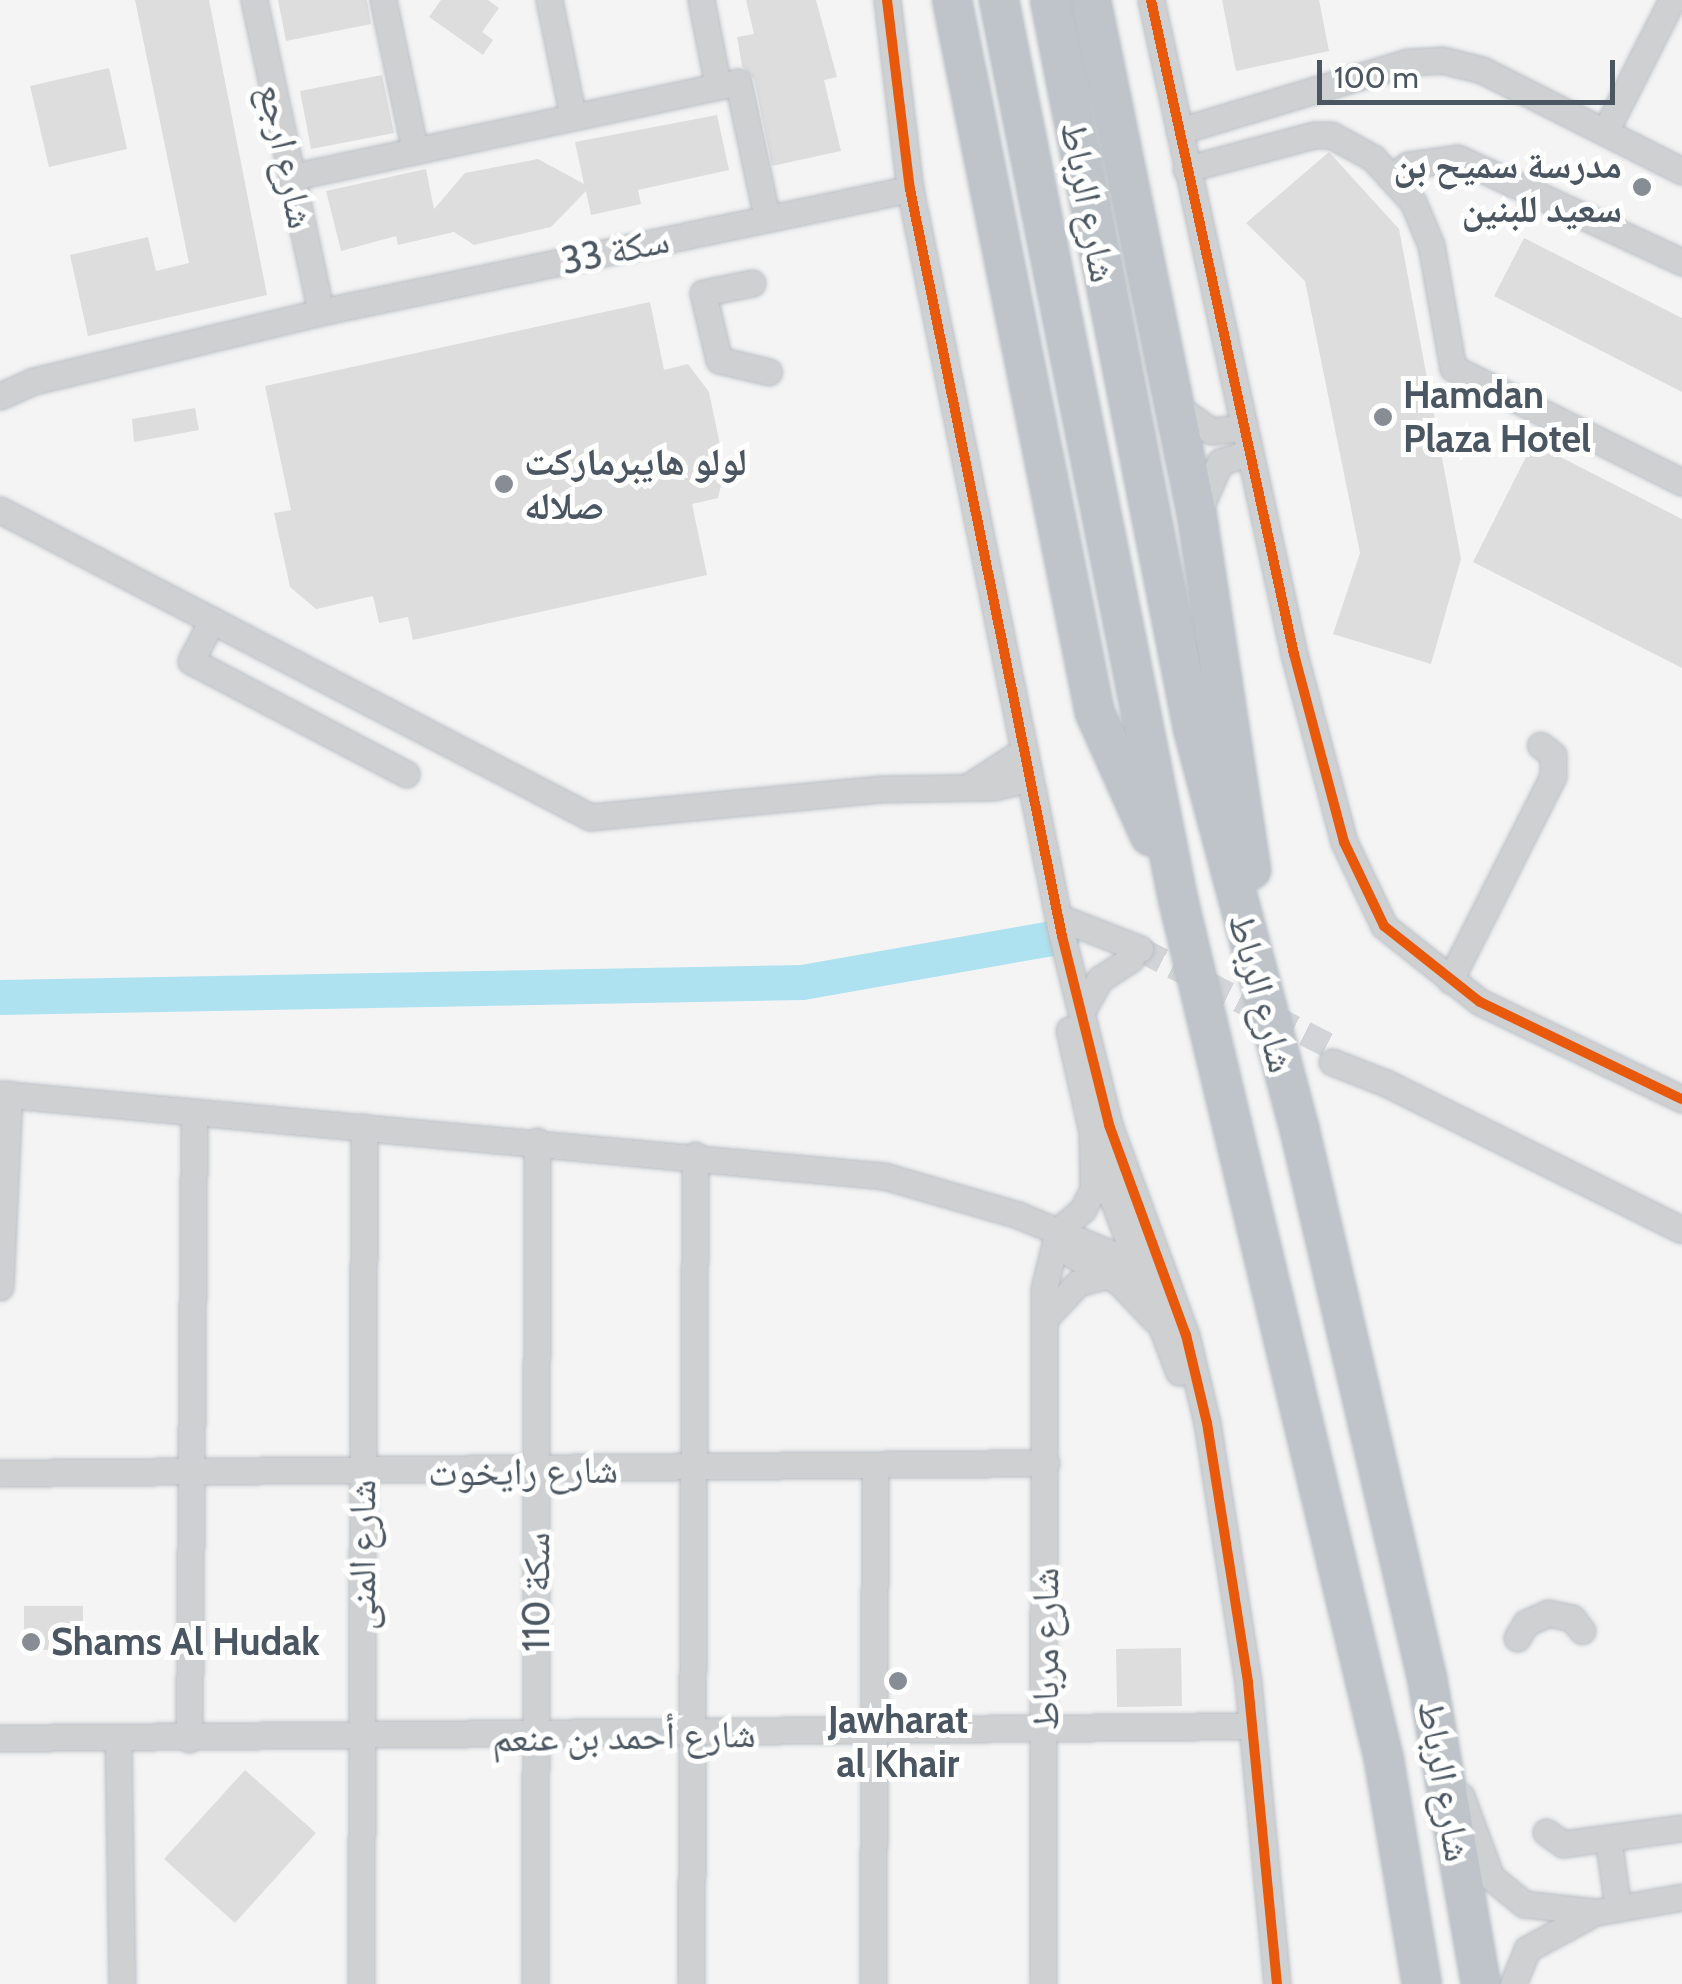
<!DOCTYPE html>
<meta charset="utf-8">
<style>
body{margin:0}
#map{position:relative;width:1682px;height:1984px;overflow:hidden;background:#f4f4f4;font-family:Cabin,"Noto Naskh Arabic",sans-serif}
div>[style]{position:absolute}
.river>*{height:35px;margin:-17.5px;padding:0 17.5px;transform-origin:17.5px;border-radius:17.5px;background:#aee2f0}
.building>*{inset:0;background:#ddddde}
.minor-tunnel>*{height:25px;margin-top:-12.5px;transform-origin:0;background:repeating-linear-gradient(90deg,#d2d4d7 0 25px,transparent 0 37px)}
.roads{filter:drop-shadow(0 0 2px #b9bec3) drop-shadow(0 0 2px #b9bec3)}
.minor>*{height:25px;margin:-12.5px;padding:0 12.5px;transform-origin:12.5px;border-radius:12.5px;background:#ced0d2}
.highway>*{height:38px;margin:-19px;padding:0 19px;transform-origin:19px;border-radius:19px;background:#bec4c9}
.cycleway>*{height:10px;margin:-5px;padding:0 5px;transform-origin:5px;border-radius:5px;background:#e8590c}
.dots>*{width:28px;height:28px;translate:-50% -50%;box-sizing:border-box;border:5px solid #fff;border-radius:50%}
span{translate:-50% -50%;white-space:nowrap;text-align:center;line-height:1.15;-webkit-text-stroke:10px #fff;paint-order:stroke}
.street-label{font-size:38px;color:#4a5661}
.poi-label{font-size:38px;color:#4a5661;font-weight:700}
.right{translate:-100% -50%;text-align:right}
.left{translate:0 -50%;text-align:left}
.scale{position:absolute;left:1317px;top:60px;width:298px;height:45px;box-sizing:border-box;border:5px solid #4a5661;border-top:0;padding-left:12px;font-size:30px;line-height:35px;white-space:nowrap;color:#4a5661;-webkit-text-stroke:8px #fff;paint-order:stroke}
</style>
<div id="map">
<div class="river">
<div style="left:0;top:997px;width:802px;rotate:-1.07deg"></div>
<div style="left:802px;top:982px;width:264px;rotate:-10deg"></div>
</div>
<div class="building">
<div style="clip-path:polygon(135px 0,209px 0,267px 295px,88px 336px,70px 255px,148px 237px,156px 271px,189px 263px)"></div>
<div style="clip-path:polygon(278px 0,367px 0,371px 24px,286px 41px)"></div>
<div style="clip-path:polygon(441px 0,488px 0,499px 8px,482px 32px,493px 40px,483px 55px,429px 17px)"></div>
<div style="clip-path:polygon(746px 0,816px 0,837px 77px,824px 80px,841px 151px,772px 166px,754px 79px,742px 66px,737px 37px,754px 34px)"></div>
<div style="clip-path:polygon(1222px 0,1319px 0,1329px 51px,1236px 71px)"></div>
<div style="clip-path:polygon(109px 68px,127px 149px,49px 167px,30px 86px)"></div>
<div style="clip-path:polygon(382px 75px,394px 133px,311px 149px,300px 91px)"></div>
<div style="clip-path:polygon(717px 115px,729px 170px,638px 190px,641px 204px,591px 215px,586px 191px,551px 227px,474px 245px,454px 232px,398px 245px,396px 236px,341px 251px,326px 191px,426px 169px,434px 209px,465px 173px,538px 159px,584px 184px,575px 142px)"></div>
<div style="clip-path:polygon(1329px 152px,1399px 229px,1461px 559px,1431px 664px,1333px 634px,1360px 553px,1305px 281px,1246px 223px)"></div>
<div style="clip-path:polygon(1524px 238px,1682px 318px,1682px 392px,1494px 296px)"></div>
<div style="clip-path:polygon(650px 302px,664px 370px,688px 364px,709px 392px,725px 469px,718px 498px,692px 504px,707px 575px,413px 640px,408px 617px,379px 623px,373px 596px,316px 609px,290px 587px,274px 513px,291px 510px,265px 386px)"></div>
<div style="clip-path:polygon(195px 408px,199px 430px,134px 442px,132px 419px)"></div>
<div style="clip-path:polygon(1533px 443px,1682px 519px,1682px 668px,1473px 562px)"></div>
<div style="clip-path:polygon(24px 1606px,83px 1606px,83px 1650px,24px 1650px)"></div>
<div style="clip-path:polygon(1181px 1648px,1182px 1706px,1117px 1707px,1116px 1649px)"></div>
<div style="clip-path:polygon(245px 1770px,316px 1833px,235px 1923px,164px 1859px)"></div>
</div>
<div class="minor-tunnel">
<div style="left:1140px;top:949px;width:220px;rotate:27deg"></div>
</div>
<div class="roads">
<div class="minor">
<div style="left:254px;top:0;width:319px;rotate:77.9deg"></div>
<div style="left:383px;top:0;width:154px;rotate:78deg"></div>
<div style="left:549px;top:0;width:119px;rotate:78.4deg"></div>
<div style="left:701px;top:0;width:88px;rotate:78.8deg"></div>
<div style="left:887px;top:0;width:190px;rotate:83.1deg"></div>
<div style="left:910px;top:189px;width:762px;rotate:78.5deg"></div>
<div style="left:1062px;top:936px;width:195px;rotate:76deg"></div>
<div style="left:1109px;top:1125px;width:224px;rotate:69.9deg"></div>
<div style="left:1186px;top:1335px;width:90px;rotate:76.6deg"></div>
<div style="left:1207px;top:1423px;width:263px;rotate:81deg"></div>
<div style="left:1248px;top:1683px;width:302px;rotate:84.5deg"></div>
<div style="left:1151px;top:0;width:669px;rotate:77.67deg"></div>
<div style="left:1294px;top:654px;width:195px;rotate:75.1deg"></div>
<div style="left:1344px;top:842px;width:93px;rotate:64.5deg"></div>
<div style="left:1384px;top:926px;width:122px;rotate:38.4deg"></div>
<div style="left:1480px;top:1002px;width:224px;rotate:25.7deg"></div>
<div style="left:1179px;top:131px;width:239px;rotate:-16.8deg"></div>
<div style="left:1408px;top:62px;width:34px;rotate:-3deg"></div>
<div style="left:1442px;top:60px;width:41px;rotate:14deg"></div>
<div style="left:1482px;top:70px;width:224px;rotate:26.8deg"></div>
<div style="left:1605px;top:132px;width:148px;rotate:-63.1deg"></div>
<div style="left:1186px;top:169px;width:132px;rotate:-14.9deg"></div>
<div style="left:1314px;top:135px;width:17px"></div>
<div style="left:1331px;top:135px;width:48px;rotate:28.7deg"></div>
<div style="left:1373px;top:158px;width:59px;rotate:47.7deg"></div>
<div style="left:1413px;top:202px;width:47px;rotate:67.3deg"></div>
<div style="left:1431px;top:245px;width:125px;rotate:79.9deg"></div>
<div style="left:1453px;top:368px;width:256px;rotate:26.5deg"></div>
<div style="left:292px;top:177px;width:456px;rotate:-12deg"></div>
<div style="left:738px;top:82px;width:140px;rotate:78deg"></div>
<div style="left:1391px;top:177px;width:21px;rotate:-35deg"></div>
<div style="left:1408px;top:165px;width:50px;rotate:-8deg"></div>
<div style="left:1458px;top:158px;width:247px;rotate:24.9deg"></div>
<div style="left:752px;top:283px;width:50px;rotate:168.5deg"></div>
<div style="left:703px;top:293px;width:69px;rotate:76.6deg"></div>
<div style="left:719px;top:360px;width:51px;rotate:13.5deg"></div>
<div style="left:0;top:396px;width:37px;rotate:-24deg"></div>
<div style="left:34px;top:381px;width:295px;rotate:-13.5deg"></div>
<div style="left:321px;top:312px;width:602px;rotate:-11.8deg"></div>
<div style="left:1171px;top:403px;width:49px;rotate:35deg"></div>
<div style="left:1211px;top:431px;width:30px;rotate:-6deg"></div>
<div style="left:0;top:510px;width:665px;rotate:27.49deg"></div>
<div style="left:590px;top:817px;width:292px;rotate:-5.5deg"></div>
<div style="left:881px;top:789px;width:113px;rotate:-1deg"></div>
<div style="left:994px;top:787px;width:36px;rotate:-14deg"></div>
<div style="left:1198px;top:512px;width:55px;rotate:-66.3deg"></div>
<div style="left:1220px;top:462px;width:29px;rotate:-18deg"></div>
<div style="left:212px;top:620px;width:46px;rotate:117.1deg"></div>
<div style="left:191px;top:661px;width:243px;rotate:27.7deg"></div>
<div style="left:969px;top:786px;width:64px;rotate:-32.9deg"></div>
<div style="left:1058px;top:917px;width:88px;rotate:21.3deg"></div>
<div style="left:1450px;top:980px;width:229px;rotate:-63.2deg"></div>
<div style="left:1553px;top:776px;width:21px;rotate:-90deg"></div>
<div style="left:1553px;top:755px;width:16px;rotate:-142deg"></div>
<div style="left:1082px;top:1011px;width:37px;rotate:-61deg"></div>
<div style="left:1100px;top:979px;width:37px;rotate:-33deg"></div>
<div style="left:1069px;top:1030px;width:136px;rotate:77.3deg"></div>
<div style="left:1099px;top:1163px;width:224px;rotate:69.1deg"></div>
<div style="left:1332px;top:1062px;width:58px;rotate:21.3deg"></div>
<div style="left:1386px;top:1083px;width:330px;rotate:26.4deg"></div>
<div style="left:0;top:1094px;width:888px;rotate:5.3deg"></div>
<div style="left:884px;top:1176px;width:140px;rotate:16.2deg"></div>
<div style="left:1018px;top:1215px;width:131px;rotate:22.5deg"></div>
<div style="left:1139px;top:1265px;width:36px;rotate:38deg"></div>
<div style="left:1061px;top:1248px;width:67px;rotate:30.4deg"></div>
<div style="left:1119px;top:1282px;width:52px;rotate:46.5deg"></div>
<div style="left:0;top:1287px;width:193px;rotate:-87.3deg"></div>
<div style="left:1048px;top:1315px;width:44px;rotate:-46.8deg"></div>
<div style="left:1078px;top:1283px;width:39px;rotate:-15deg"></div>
<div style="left:0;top:1473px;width:1046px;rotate:-0.55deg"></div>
<div style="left:1517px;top:1638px;width:17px;rotate:-59deg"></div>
<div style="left:1526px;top:1623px;width:24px;rotate:-24deg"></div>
<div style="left:1548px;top:1613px;width:25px;rotate:12deg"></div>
<div style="left:1572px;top:1618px;width:16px;rotate:52deg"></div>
<div style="left:0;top:1738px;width:1248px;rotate:-0.55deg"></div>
<div style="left:118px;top:1738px;width:246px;rotate:89.1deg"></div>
<div style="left:189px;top:1739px;width:625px;rotate:-89.54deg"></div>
<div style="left:1461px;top:1796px;width:86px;rotate:69.7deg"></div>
<div style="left:1491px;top:1877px;width:43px;rotate:39.3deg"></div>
<div style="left:1524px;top:1904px;width:73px;rotate:6.3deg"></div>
<div style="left:1597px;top:1912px;width:86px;rotate:-10deg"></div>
<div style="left:1546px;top:1832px;width:21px;rotate:35deg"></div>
<div style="left:1563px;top:1844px;width:120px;rotate:-7.7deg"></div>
<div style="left:1608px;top:1838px;width:71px;rotate:81.9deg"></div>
<div style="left:361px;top:1984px;width:857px;rotate:-89.8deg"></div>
<div style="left:535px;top:1984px;width:843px;rotate:-89.86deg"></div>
<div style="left:691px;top:1984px;width:829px;rotate:-89.72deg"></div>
<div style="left:873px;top:1984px;width:516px;rotate:-89.78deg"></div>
<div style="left:1043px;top:1984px;width:695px;rotate:-89.92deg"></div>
<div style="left:1044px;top:1289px;width:60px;rotate:-76.4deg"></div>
<div style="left:1058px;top:1231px;width:33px;rotate:-41deg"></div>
<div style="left:1083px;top:1209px;width:22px;rotate:-63deg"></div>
<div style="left:1093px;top:1189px;width:53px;rotate:-91.1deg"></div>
<div style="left:1513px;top:1984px;width:38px;rotate:-68deg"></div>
<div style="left:1527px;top:1949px;width:69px;rotate:-28.4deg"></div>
</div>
<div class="highway">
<div style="left:952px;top:0;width:727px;rotate:78.66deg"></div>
<div style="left:1095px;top:713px;width:135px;rotate:65.9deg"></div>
<div style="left:999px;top:0;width:917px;rotate:78.74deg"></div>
<div style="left:1178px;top:899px;width:885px;rotate:76.54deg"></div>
<div style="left:1384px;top:1760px;width:227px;rotate:80.4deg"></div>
<div style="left:1050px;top:0;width:743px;rotate:78.9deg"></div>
<div style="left:1193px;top:729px;width:416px;rotate:75.1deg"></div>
<div style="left:1300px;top:1131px;width:562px;rotate:76.93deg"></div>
<div style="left:1427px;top:1678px;width:311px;rotate:80deg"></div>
<div style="left:1091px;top:0;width:527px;rotate:78.39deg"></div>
<div style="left:1197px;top:516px;width:358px;rotate:81.3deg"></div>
</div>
</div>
<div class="cycleway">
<div style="left:887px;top:0;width:190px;rotate:83.1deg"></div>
<div style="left:910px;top:189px;width:762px;rotate:78.5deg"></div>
<div style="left:1062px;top:936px;width:195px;rotate:76deg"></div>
<div style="left:1109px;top:1125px;width:224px;rotate:69.9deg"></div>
<div style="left:1186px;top:1335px;width:90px;rotate:76.6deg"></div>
<div style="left:1207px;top:1423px;width:263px;rotate:81deg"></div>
<div style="left:1248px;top:1683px;width:302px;rotate:84.5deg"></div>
<div style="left:1151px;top:0;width:669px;rotate:77.67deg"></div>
<div style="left:1294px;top:654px;width:195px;rotate:75.1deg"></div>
<div style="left:1344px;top:842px;width:93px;rotate:64.5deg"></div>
<div style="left:1384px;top:926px;width:122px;rotate:38.4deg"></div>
<div style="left:1480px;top:1002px;width:224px;rotate:25.7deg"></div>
</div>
<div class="dots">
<div style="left:1642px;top:187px;background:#868d94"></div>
<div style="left:1383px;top:417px;background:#868d94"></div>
<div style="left:504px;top:484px;background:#868d94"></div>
<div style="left:31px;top:1642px;background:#868d94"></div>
<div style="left:898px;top:1681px;background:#868d94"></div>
</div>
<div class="street-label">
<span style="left:287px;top:156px;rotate:78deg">شارع ارجع</span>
<span style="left:1089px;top:202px;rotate:79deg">شارع الرباط</span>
<span style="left:615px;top:250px;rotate:-12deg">سكة 33</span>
<span style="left:1262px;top:993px;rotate:75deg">شارع الرباط</span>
<span style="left:523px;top:1471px;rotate:-1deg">شارع رايخوت</span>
<span style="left:362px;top:1555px;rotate:-90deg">شارع المنى</span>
<span style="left:536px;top:1592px;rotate:-90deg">سكة 110</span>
<span style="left:1045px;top:1649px;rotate:-90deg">شارع مرباط</span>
<span style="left:624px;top:1736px;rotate:-1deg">شارع أحمد بن عنعم</span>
<span style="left:1445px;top:1781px;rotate:80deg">شارع الرباط</span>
</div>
<div class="poi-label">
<span class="right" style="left:1622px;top:187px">مدرسة سميح بن<br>سعيد للبنين</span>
<span class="left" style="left:1403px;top:417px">Hamdan<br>Plaza Hotel</span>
<span class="left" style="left:524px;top:484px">لولو هايبرماركت<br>صلاله</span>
<span class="left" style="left:51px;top:1642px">Shams Al Hudak</span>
<span style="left:898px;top:1742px">Jawharat<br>al Khair</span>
</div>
<div class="scale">100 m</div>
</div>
